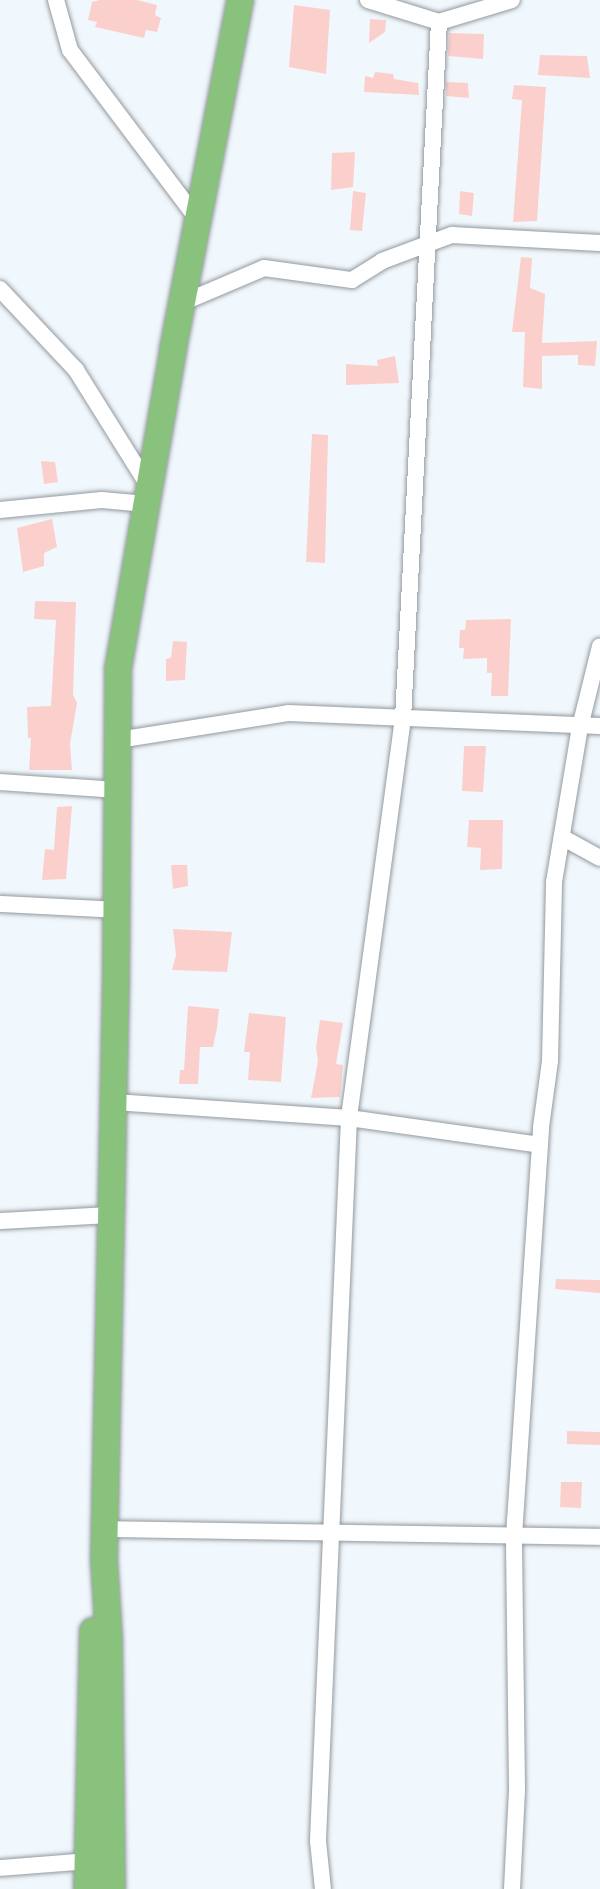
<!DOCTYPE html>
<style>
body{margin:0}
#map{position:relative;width:600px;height:1889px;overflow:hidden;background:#f1f8fd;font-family:"PT Serif",serif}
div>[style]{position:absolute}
.building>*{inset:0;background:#fbd0cc}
.roads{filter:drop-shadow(0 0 2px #93999e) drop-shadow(0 0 2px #93999e)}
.minor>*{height:16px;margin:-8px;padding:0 8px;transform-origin:8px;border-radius:8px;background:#fff}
.trunk>*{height:26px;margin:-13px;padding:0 13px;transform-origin:13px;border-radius:13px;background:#88c27c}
span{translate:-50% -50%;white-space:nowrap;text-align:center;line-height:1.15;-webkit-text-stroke:7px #fff;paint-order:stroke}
</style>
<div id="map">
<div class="building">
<div style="clip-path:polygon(100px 0,137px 0,157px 5px,155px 15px,161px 18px,157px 32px,146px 30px,144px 38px,95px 27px,97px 22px,88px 20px,92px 2px)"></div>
<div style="clip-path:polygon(294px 5px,330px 10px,326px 74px,289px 67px)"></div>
<div style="clip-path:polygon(370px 19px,386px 20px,385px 32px,369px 43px)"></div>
<div style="clip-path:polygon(449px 33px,484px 34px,483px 59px,448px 56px)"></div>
<div style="clip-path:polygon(540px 55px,587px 56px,590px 78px,538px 75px)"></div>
<div style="clip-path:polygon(375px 72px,393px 74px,394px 79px,418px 83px,419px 95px,364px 92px,365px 76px,373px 78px)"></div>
<div style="clip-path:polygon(446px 82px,468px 83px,469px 98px,446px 96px)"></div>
<div style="clip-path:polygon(514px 85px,546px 87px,537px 221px,513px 222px,522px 100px,512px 99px)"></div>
<div style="clip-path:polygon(355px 152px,353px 187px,331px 190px,332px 153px)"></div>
<div style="clip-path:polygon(353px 191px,366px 193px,362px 231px,350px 230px)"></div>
<div style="clip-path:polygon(460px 191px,474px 193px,472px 216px,459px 214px)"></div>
<div style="clip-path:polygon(521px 257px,532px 258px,530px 288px,545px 294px,542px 343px,597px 341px,595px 366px,578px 365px,578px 355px,542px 356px,542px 389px,523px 387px,525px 332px,512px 332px)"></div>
<div style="clip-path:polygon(395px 356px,399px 383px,346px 385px,346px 364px,378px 366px,377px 360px)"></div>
<div style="clip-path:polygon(312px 434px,328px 435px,325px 563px,306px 562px)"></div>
<div style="clip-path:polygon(41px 461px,55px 462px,58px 482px,44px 484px)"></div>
<div style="clip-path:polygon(52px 519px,57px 547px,44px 553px,44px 566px,23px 572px,17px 528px)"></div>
<div style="clip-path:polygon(35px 601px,76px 602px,73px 695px,77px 703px,70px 744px,72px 770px,29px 770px,31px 738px,28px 738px,27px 707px,51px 706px,56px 620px,34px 619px)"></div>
<div style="clip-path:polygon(511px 619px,508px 696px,491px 696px,492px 673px,487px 673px,487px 658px,463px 659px,464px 648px,459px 648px,460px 630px,465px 630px,466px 620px)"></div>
<div style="clip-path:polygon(173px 641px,187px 642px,185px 680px,166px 681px,166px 659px,171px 658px)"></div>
<div style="clip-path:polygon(464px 746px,486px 746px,483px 792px,462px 791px)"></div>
<div style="clip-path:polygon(72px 806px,66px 879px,42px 880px,45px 849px,54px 850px,57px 807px)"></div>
<div style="clip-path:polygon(469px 820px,503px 820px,502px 869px,480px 870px,481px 848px,467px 847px)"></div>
<div style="clip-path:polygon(171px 865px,187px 865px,188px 886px,173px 889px)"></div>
<div style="clip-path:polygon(173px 929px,232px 932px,227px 972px,172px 970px,176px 955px)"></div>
<div style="clip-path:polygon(188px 1006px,219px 1009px,217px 1028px,213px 1047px,200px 1047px,198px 1084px,179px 1084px,180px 1070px,184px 1070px)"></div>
<div style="clip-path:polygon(249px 1013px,286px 1017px,281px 1082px,248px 1080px,250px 1052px,244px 1052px)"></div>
<div style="clip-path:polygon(320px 1020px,343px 1023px,336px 1064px,343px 1065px,340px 1097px,311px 1098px,318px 1061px,316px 1048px)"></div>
<div style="clip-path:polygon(556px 1279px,600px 1280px,600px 1293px,555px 1289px)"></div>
<div style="clip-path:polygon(567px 1431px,600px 1432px,600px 1445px,567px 1444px)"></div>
<div style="clip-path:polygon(561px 1482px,582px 1482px,581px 1508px,560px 1507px)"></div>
</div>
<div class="roads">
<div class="minor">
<div style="left:56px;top:0;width:52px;rotate:74.4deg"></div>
<div style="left:70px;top:50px;width:213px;rotate:53deg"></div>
<div style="left:368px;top:0;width:74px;rotate:17.2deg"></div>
<div style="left:439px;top:22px;width:76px;rotate:-16.8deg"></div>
<div style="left:439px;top:22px;width:697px;rotate:92.96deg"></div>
<div style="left:403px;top:718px;width:404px;rotate:97.7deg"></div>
<div style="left:349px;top:1118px;width:193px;rotate:8deg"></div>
<div style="left:0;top:289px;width:111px;rotate:46.8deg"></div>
<div style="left:76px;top:370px;width:138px;rotate:58deg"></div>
<div style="left:182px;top:303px;width:89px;rotate:-23.1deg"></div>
<div style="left:264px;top:268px;width:89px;rotate:7.8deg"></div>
<div style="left:352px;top:280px;width:36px;rotate:-32deg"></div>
<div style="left:382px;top:261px;width:75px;rotate:-20.4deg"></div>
<div style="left:452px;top:235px;width:148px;rotate:3.1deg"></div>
<div style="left:0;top:510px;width:102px;rotate:-5.6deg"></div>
<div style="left:102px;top:500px;width:44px;rotate:5.2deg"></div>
<div style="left:118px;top:740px;width:172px;rotate:-9deg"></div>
<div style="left:288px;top:713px;width:312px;rotate:2.4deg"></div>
<div style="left:0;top:782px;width:118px;rotate:3.9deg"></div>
<div style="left:562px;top:837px;width:43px;rotate:28.9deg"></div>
<div style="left:0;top:904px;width:117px;rotate:2.9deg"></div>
<div style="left:114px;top:1102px;width:236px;rotate:3.9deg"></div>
<div style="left:349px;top:1118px;width:724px;rotate:92.46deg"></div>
<div style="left:318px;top:1841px;width:48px;rotate:84.1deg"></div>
<div style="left:0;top:1221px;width:111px;rotate:-3.1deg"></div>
<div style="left:104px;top:1529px;width:496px;rotate:0.9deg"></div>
<div style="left:0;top:1868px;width:88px;rotate:-4.5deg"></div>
<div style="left:512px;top:1889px;width:100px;rotate:-87.1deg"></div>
<div style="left:517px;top:1789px;width:253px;rotate:-90.7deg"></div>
<div style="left:514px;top:1536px;width:410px;rotate:-86.2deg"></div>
<div style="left:541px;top:1127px;width:67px;rotate:-82.2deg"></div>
<div style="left:550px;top:1061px;width:179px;rotate:-88.7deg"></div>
<div style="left:554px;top:882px;width:157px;rotate:-80.5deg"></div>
<div style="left:580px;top:727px;width:83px;rotate:-76.1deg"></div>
</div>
<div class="trunk">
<div style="left:87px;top:1889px;width:258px;rotate:-88.7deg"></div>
<div style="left:112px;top:1889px;width:250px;rotate:-90.7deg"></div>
<div style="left:109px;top:1639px;width:79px;rotate:-93.6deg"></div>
<div style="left:104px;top:1560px;width:583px;rotate:-88.82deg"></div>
<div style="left:116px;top:977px;width:308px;rotate:-89.6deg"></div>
<div style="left:118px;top:669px;width:325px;rotate:-80.2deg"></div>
<div style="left:173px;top:349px;width:355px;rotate:-79.1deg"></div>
</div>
</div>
</div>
